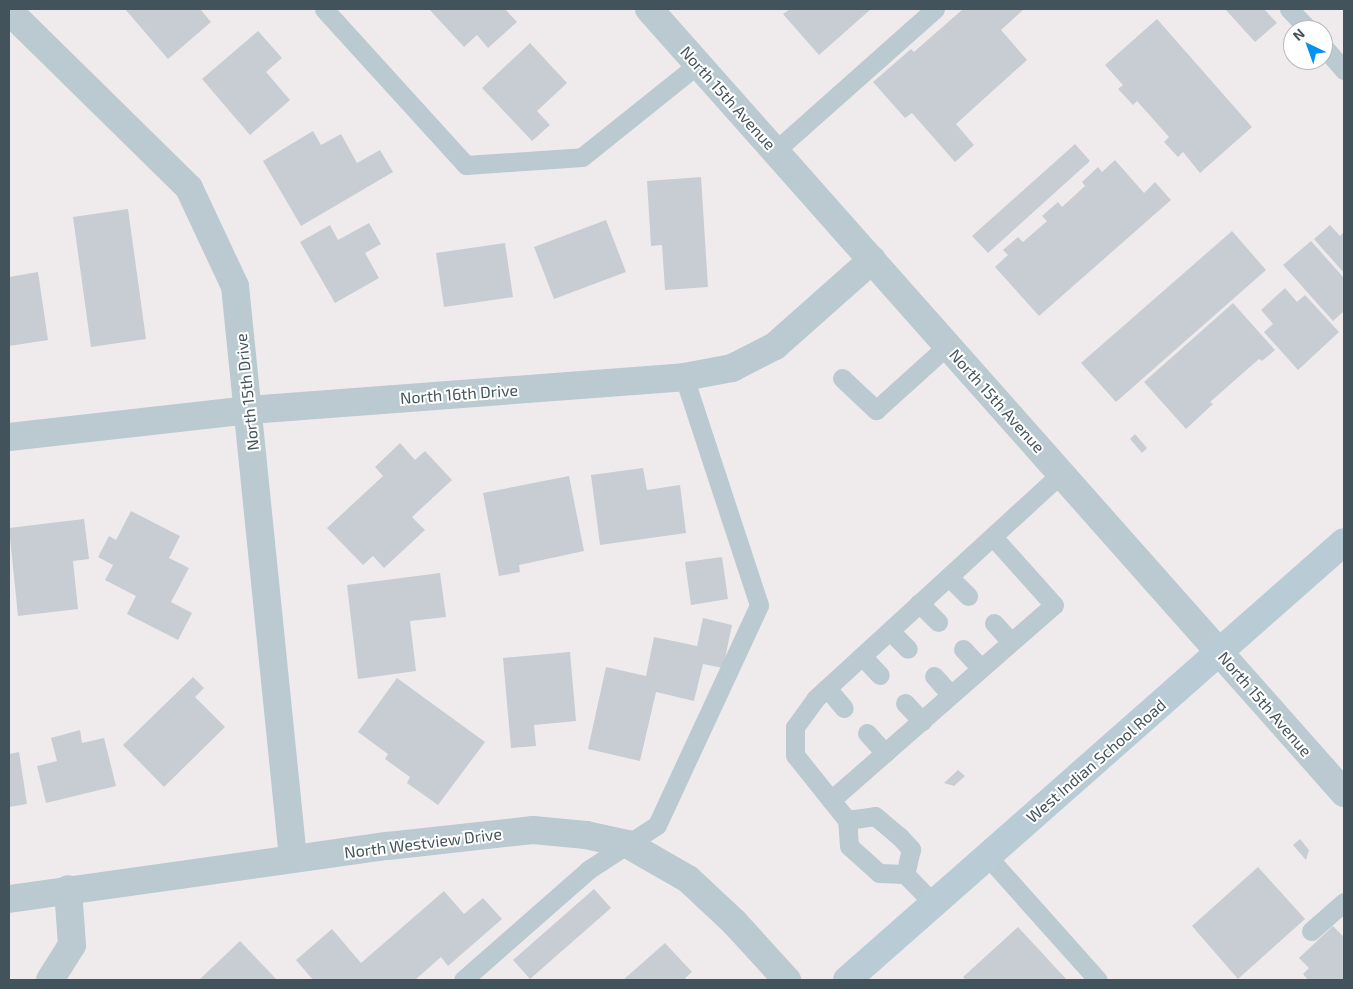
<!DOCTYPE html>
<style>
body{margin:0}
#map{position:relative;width:1353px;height:989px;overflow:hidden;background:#efebec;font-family:"Exo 2",sans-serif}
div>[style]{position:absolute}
.building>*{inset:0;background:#c7cdd2}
.service>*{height:19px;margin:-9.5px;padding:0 9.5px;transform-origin:9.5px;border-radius:9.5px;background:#bacad0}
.minor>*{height:28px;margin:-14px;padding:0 14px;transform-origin:14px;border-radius:14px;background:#bacad0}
.tertiary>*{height:28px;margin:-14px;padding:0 14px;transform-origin:14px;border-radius:14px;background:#bacad0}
.secondary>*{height:28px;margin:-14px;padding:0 14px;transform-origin:14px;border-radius:14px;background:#b9ccd6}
span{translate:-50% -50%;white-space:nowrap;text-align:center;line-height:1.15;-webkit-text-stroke:4px #fff;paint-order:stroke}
.street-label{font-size:16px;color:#42535b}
.frame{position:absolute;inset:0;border:10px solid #42535b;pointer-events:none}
.north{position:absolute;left:1283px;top:20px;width:50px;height:50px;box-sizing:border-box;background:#fff;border:1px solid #b3babd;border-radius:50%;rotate:318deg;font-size:14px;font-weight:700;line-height:20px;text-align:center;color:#42535b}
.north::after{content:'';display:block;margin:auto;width:18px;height:22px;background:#0392f1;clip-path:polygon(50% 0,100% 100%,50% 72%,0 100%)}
</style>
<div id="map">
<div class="building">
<div style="clip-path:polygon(125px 9px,200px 9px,211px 22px,168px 59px)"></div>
<div style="clip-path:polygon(429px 9px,505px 9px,517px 22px,488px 48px,477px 35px,464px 47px)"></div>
<div style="clip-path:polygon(790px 9px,871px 9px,819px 55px,783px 14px)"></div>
<div style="clip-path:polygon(963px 9px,1024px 9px,1001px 30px,1027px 60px,956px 124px,974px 145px,955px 162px,912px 113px,905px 118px,873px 82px,911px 49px,914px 52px)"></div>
<div style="clip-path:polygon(1225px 9px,1264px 9px,1277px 23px,1255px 42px)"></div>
<div style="clip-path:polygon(1157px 19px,1252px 127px,1200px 173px,1183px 152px,1178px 157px,1164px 142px,1169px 137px,1137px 101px,1133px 105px,1118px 89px,1123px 85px,1105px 65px)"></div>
<div style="clip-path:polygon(258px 31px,282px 58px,266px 72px,290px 100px,250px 135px,202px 79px)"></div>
<div style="clip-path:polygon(530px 43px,567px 83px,537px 111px,550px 125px,532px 141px,482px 88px)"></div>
<div style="clip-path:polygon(313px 131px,321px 145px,341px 134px,357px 163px,380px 150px,393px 172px,301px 226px,263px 161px)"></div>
<div style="clip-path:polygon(1075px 144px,1090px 161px,988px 253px,972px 236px)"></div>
<div style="clip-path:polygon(1115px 160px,1144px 193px,1155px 182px,1171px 200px,1039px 316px,995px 267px,1008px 255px,1003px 250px,1018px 237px,1023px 242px,1047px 221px,1042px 216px,1058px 202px,1062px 207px,1085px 186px,1082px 182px,1098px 167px,1102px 172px)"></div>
<div style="clip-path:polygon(701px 177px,708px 287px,665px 290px,662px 245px,651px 246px,647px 181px)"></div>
<div style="clip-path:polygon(128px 209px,146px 339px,91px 347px,73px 217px)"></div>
<div style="clip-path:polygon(606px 220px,626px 272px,554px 299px,534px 247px)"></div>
<div style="clip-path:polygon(369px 223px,381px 244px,365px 253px,379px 278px,335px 303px,300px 242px,330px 225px,338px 240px)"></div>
<div style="clip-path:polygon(1330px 225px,1340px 236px,1344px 232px,1344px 273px,1314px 239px)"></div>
<div style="clip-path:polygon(1232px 231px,1266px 270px,1116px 402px,1081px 363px)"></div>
<div style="clip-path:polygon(1311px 241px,1344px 278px,1344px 314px,1343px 312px,1333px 321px,1283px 265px)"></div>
<div style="clip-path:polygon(505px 243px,513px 297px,444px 307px,436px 253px)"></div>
<div style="clip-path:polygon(38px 272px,48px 340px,9px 346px,9px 277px)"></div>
<div style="clip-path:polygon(1285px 288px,1297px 302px,1305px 295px,1339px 332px,1298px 370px,1264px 332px,1273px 324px,1261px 310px)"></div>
<div style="clip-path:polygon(1233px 303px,1275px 350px,1262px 361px,1259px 359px,1210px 402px,1213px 404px,1186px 429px,1144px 382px)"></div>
<div style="clip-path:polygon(1135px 434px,1147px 448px,1142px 453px,1130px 439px)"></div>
<div style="clip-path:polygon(400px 443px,415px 460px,425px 451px,452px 480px,412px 517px,425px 530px,384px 568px,373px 556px,363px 565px,327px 528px,383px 476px,375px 467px)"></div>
<div style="clip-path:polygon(643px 468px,647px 490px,680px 485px,686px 533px,600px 545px,591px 475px)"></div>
<div style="clip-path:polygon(569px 476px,584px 551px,519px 565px,520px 572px,499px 576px,483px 493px)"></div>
<div style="clip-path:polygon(131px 511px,180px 536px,169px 558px,189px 568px,171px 602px,192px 613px,178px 640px,127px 614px,136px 596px,105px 580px,113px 565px,98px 557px,109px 536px,116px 540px)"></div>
<div style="clip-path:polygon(84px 519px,89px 559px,73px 561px,78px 609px,18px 616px,9px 528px)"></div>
<div style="clip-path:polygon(722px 557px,728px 599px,691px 605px,685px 562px)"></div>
<div style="clip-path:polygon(440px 573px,446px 617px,410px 621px,416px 671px,358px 679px,347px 585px)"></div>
<div style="clip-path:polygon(703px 618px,732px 625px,723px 668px,703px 664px,694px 701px,656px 692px,640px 761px,588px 749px,606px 667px,646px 676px,654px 637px,697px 646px)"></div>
<div style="clip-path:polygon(570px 652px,576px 721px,534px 725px,536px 746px,511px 748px,503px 658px)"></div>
<div style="clip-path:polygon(193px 677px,204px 688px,195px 697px,225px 727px,164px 787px,123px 745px)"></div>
<div style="clip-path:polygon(397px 678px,485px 742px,438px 805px,407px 783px,410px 777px,385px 759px,388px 754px,358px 732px)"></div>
<div style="clip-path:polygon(80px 730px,82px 743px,104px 738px,116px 786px,46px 803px,37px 766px,57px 761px,51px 738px)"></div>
<div style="clip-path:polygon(19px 752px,27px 804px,9px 807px,9px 754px)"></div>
<div style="clip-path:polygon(958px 770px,965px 776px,954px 786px,944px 783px)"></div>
<div style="clip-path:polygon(1300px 839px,1309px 850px,1306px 860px,1293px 845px)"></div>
<div style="clip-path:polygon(1258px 867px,1305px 919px,1238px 979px,1192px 926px)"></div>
<div style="clip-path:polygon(594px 889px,611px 908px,530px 979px,513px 960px)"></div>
<div style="clip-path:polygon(444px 891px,464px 914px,483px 898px,502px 919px,448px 966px,441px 957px,415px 980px,313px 980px,296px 960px,332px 929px,361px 963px)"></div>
<div style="clip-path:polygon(1333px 926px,1344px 937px,1344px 980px,1308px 980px,1303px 974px,1309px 968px,1299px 958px)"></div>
<div style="clip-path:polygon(1018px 927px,1067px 980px,966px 980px,963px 977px)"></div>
<div style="clip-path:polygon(240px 941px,277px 980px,199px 980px)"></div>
<div style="clip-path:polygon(665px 943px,692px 972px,685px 978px,687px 980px,623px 980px)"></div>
</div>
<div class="service">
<div style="left:324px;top:9px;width:211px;rotate:47.7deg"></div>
<div style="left:466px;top:165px;width:116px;rotate:-3.9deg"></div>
<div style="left:582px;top:157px;width:149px;rotate:-38.7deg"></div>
<div style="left:1289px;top:9px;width:29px;rotate:46deg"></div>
<div style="left:1323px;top:46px;width:32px;rotate:49deg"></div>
<div style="left:775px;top:151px;width:214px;rotate:-41.6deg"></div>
<div style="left:842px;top:378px;width:47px;rotate:43.3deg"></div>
<div style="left:876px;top:410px;width:97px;rotate:-42.1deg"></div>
<div style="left:949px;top:577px;width:27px;rotate:45deg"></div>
<div style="left:919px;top:603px;width:27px;rotate:45deg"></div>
<div style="left:994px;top:623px;width:25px;rotate:48deg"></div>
<div style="left:890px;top:631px;width:25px;rotate:45deg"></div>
<div style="left:963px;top:649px;width:26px;rotate:47deg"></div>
<div style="left:862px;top:656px;width:26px;rotate:47deg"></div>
<div style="left:934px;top:676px;width:25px;rotate:48deg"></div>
<div style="left:827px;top:688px;width:26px;rotate:50deg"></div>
<div style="left:905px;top:703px;width:25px;rotate:47deg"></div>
<div style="left:867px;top:733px;width:27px;rotate:48deg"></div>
<div style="left:831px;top:800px;width:296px;rotate:-41.2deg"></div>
<div style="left:1054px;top:605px;width:91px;rotate:-131.9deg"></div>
<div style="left:847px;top:820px;width:28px;rotate:-8deg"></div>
<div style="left:875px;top:816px;width:31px;rotate:40deg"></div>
<div style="left:899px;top:836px;width:18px;rotate:47deg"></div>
<div style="left:911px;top:849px;width:26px;rotate:103deg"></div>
<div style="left:987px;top:856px;width:166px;rotate:48.2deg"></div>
<div style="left:934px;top:904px;width:42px;rotate:-134deg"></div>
<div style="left:905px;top:874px;width:26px;rotate:-178deg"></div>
<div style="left:879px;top:873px;width:40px;rotate:-138deg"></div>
<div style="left:849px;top:846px;width:26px;rotate:-94deg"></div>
<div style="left:847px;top:820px;width:83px;rotate:-128.7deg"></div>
<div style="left:795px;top:755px;width:28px;rotate:-90deg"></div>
<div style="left:795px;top:727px;width:34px;rotate:-54deg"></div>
<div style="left:815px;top:699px;width:335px;rotate:-42.5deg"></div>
<div style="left:1311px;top:931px;width:44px;rotate:-41.3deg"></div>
<div style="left:463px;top:980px;width:167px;rotate:-41.3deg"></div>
<div style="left:588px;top:870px;width:82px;rotate:-33.1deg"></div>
<div style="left:657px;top:825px;width:242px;rotate:-65.1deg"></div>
<div style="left:759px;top:605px;width:240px;rotate:-108.2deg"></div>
</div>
<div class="minor">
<div style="left:9px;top:11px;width:252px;rotate:44.5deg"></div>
<div style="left:189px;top:188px;width:108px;rotate:64.9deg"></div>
<div style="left:235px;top:286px;width:575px;rotate:84.21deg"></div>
<div style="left:9px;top:437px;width:242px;rotate:-6.4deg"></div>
<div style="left:249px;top:410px;width:436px;rotate:-4.3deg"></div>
<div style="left:684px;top:377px;width:49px;rotate:-10.6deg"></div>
<div style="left:732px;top:368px;width:48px;rotate:-27.1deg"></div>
<div style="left:775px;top:346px;width:130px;rotate:-41.6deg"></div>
<div style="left:9px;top:899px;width:383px;rotate:-8deg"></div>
<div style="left:388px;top:846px;width:146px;rotate:-6.3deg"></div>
<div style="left:533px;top:830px;width:53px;rotate:5.4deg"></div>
<div style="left:586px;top:835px;width:42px;rotate:12.4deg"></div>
<div style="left:627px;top:844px;width:70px;rotate:29.8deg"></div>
<div style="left:688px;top:879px;width:63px;rotate:43.1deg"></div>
<div style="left:734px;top:922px;width:79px;rotate:47.6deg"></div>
<div style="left:50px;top:980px;width:41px;rotate:-57.8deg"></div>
<div style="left:72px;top:945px;width:56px;rotate:-94.1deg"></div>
</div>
<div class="tertiary">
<div style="left:649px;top:9px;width:1048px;rotate:48.44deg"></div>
</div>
<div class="secondary">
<div style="left:847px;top:980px;width:662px;rotate:-41.39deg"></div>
</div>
<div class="street-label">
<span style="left:728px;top:98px;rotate:48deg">North 15th Avenue</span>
<span style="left:247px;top:392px;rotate:-96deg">North 15th Drive</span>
<span style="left:459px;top:394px;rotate:-4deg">North 16th Drive</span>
<span style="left:997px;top:401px;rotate:48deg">North 15th Avenue</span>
<span style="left:1265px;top:704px;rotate:49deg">North 15th Avenue</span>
<span style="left:1096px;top:761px;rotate:-41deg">West Indian School Road</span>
<span style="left:423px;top:843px;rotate:-7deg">North Westview Drive</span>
</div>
<div class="frame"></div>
<div class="north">N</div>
</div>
